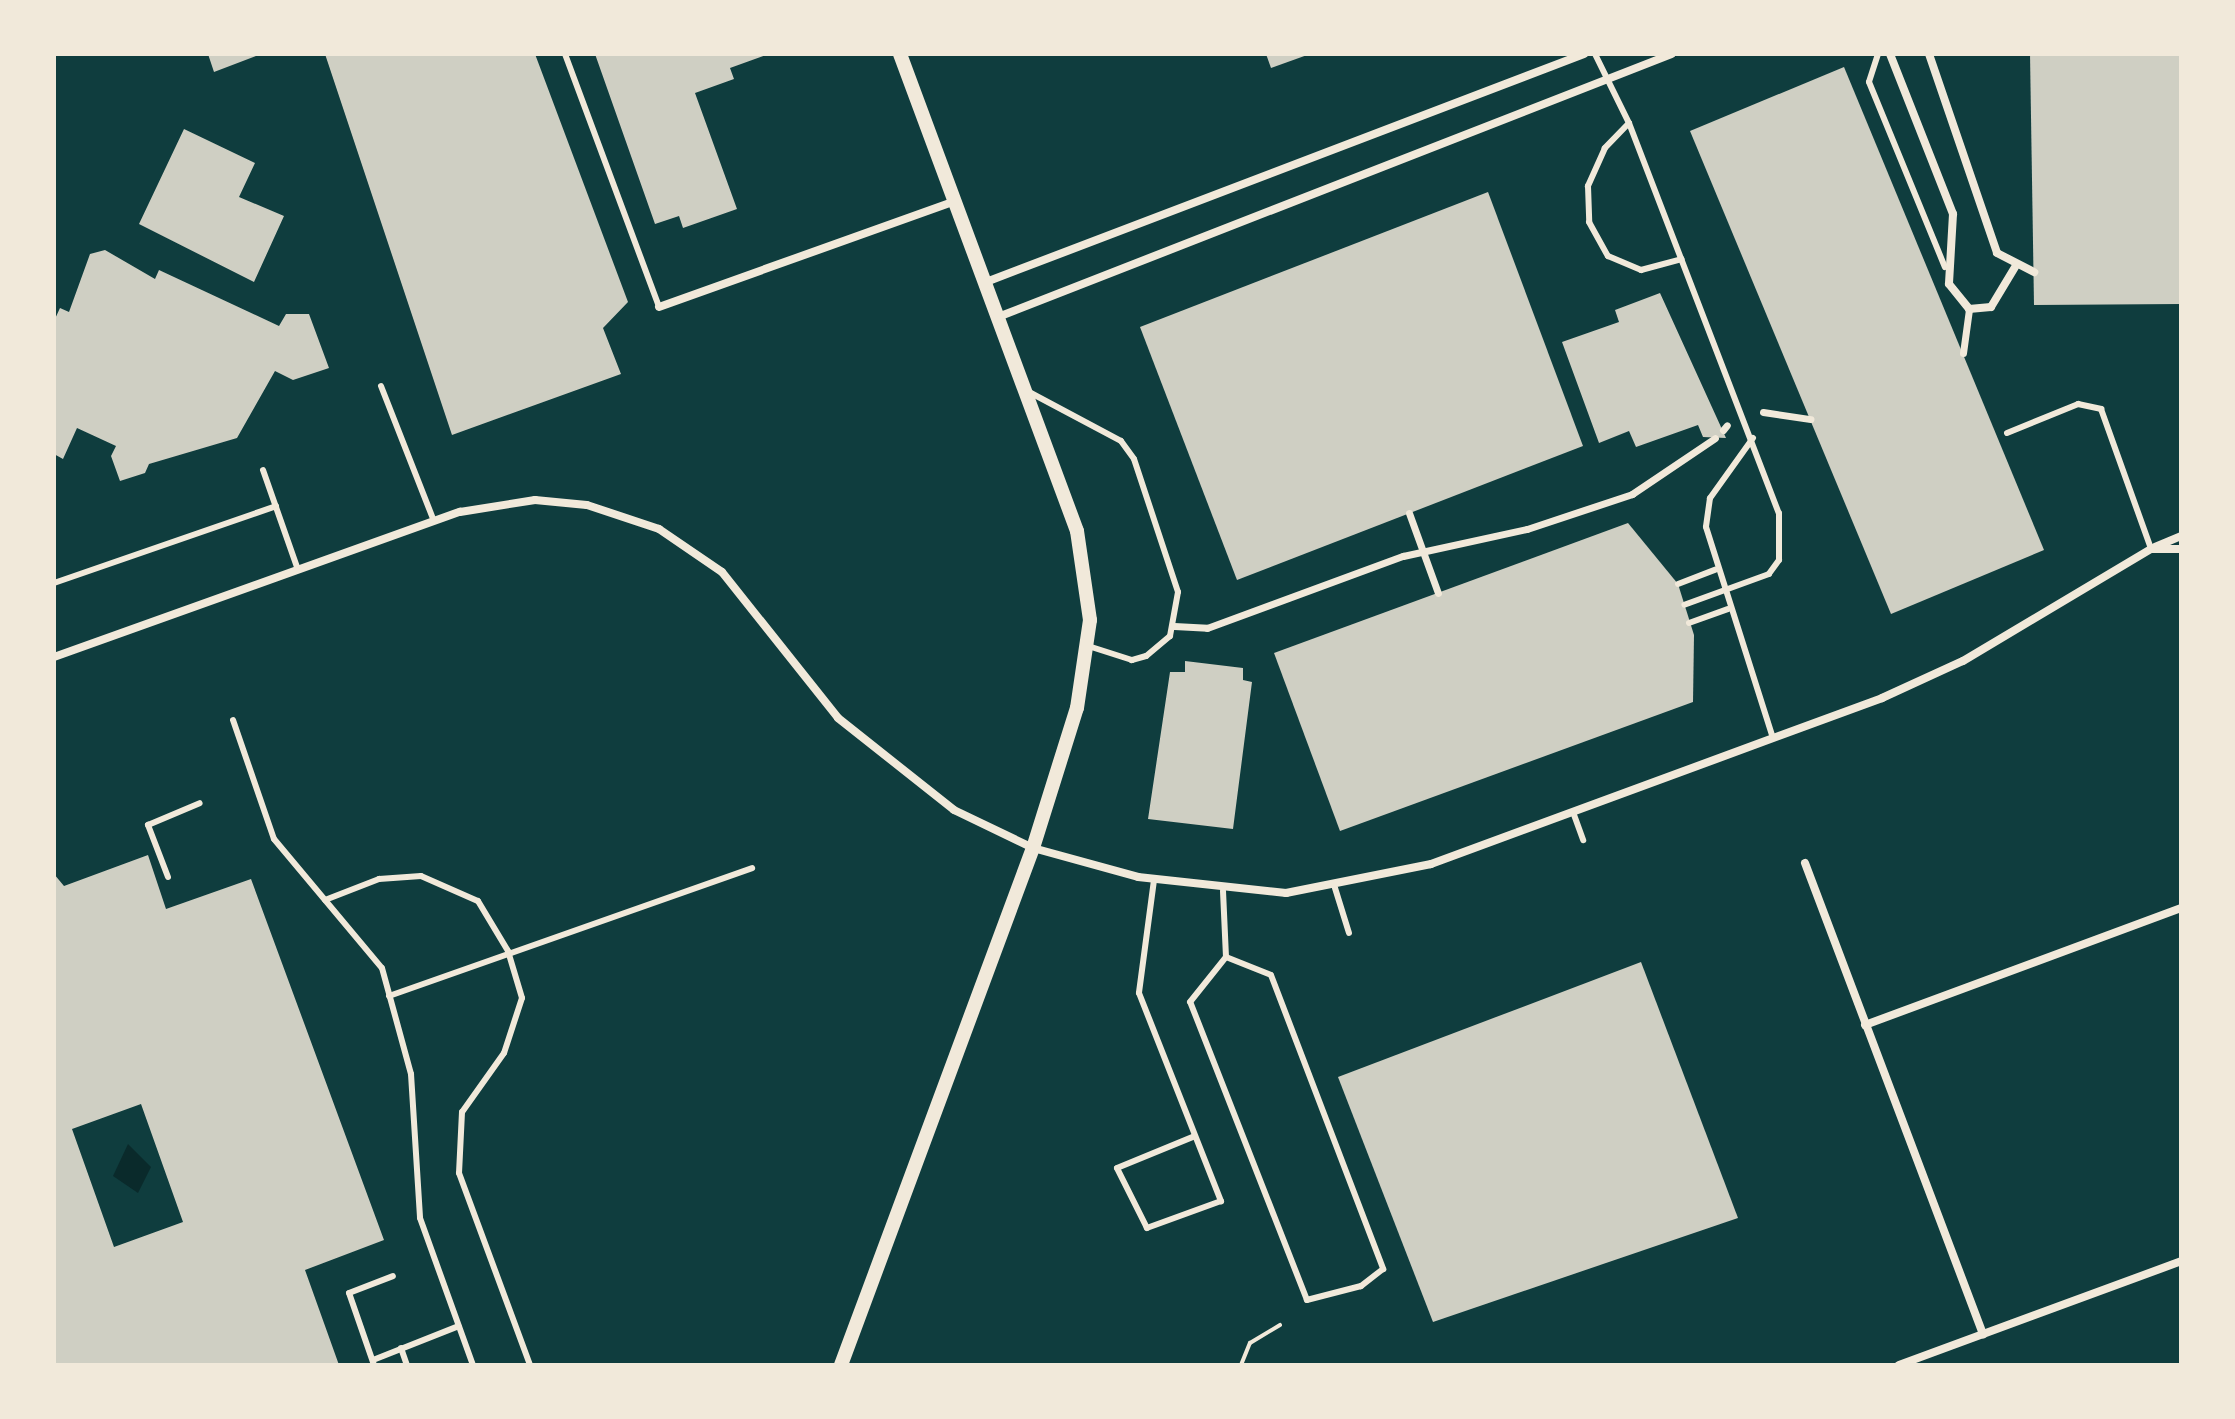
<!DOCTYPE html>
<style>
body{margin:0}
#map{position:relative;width:2235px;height:1419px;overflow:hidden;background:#0f3d3e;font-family:"PT Sans Narrow",sans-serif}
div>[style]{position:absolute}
.water>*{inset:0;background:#0a2a2b}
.building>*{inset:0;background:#cfcfc3}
.path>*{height:4px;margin:-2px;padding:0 2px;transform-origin:2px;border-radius:2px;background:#f1e9da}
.service>*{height:6px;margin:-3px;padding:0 3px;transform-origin:3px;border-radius:3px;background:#f1e9da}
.pedestrian>*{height:7px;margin:-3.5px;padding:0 3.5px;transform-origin:3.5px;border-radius:3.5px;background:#f1e9da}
.minor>*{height:8px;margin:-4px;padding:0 4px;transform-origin:4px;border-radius:4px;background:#f1e9da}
.tertiary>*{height:14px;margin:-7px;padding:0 7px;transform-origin:7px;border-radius:7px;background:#f1e9da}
span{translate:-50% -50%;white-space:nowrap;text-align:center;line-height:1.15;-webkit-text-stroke:7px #f1e9da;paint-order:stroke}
.frame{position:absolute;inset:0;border:56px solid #f1e9da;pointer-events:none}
</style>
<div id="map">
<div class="water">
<div style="clip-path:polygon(128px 1144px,151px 1167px,138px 1193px,113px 1176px)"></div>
</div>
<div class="building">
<div style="clip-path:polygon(208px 54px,261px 54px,214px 72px)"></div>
<div style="clip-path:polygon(325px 54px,535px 54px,628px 302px,603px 328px,621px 374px,452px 435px)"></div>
<div style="clip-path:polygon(595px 54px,769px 54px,730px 68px,734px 79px,695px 93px,737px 209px,683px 228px,679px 216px,655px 224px)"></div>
<div style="clip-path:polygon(1266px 54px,1310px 54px,1271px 68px)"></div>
<div style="clip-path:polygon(2030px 54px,2181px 54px,2181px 304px,2034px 305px)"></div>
<div style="clip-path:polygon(1844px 67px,2044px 550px,1891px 614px,1690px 131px)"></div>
<div style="clip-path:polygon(184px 129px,255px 163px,239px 197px,284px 216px,254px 282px,139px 224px)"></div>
<div style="clip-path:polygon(1488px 192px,1583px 446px,1237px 580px,1140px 327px)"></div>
<div style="clip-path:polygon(105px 250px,155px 279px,159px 270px,279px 326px,286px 314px,309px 314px,329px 368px,293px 380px,275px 371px,237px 438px,149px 464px,145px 473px,120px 481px,111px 456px,116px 446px,77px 428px,63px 459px,54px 454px,54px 321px,60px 308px,69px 312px,90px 254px)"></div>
<div style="clip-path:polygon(1660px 293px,1726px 438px,1703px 437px,1698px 425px,1636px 447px,1629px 431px,1599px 443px,1562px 342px,1619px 322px,1615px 310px)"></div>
<div style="clip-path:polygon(1628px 523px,1678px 584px,1694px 635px,1693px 702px,1340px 831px,1274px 653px)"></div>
<div style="clip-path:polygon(1185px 661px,1243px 668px,1243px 680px,1252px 682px,1233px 829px,1148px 819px,1170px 672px,1185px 672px)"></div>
<div style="clip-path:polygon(evenodd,148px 855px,166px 909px,251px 879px,384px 1240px,305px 1270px,339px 1365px,54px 1365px,54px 874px,64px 886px,148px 855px,141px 1104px,183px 1222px,114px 1247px,72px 1129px,141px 1104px)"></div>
<div style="clip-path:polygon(1641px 962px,1738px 1218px,1433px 1322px,1338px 1077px)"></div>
</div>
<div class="path">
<div style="left:1241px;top:1365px;width:24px;rotate:-68deg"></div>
<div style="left:1250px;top:1343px;width:35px;rotate:-31deg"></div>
</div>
<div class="service">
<div style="left:565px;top:54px;width:270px;rotate:69.6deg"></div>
<div style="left:1595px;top:54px;width:77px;rotate:63.8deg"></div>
<div style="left:1629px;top:123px;width:418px;rotate:69deg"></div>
<div style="left:1779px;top:513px;width:47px;rotate:90deg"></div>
<div style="left:1779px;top:560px;width:17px;rotate:126deg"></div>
<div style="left:1769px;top:574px;width:90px;rotate:160deg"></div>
<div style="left:1878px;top:54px;width:29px;rotate:108deg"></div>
<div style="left:1869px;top:82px;width:200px;rotate:67.7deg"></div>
<div style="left:1629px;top:123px;width:35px;rotate:134deg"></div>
<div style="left:1605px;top:148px;width:42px;rotate:114.1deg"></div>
<div style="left:1588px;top:186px;width:36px;rotate:88deg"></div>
<div style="left:1589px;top:222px;width:39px;rotate:61deg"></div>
<div style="left:1608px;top:256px;width:36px;rotate:23deg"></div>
<div style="left:1641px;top:270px;width:42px;rotate:-15deg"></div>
<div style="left:381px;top:386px;width:145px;rotate:68.6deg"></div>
<div style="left:1029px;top:392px;width:104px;rotate:28deg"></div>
<div style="left:1121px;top:441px;width:22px;rotate:54deg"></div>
<div style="left:1134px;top:459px;width:140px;rotate:71.7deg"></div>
<div style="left:1178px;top:592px;width:45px;rotate:100.3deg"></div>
<div style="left:1170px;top:636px;width:31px;rotate:140deg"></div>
<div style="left:1146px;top:656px;width:15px;rotate:164deg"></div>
<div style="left:1132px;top:660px;width:46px;rotate:-162.3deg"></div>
<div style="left:2007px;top:433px;width:77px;rotate:-22.2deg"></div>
<div style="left:2078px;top:404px;width:24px;rotate:12deg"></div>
<div style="left:2101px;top:409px;width:149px;rotate:70.3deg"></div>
<div style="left:1753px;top:438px;width:74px;rotate:125.6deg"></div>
<div style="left:1710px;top:498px;width:29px;rotate:98deg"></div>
<div style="left:1706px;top:527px;width:221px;rotate:72.4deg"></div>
<div style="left:263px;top:470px;width:106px;rotate:70.7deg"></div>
<div style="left:54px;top:583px;width:235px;rotate:-19.1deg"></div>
<div style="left:1678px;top:584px;width:40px;rotate:-21deg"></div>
<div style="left:1689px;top:623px;width:41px;rotate:-19.7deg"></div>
<div style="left:233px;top:720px;width:126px;rotate:71deg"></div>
<div style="left:274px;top:839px;width:168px;rotate:50.1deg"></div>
<div style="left:382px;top:968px;width:110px;rotate:74.7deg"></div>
<div style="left:411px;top:1074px;width:144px;rotate:86.4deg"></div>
<div style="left:420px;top:1218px;width:156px;rotate:70.2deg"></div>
<div style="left:1573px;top:812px;width:30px;rotate:70deg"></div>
<div style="left:168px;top:877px;width:56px;rotate:-111deg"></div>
<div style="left:148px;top:825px;width:56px;rotate:-22.9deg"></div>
<div style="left:1154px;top:880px;width:114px;rotate:97.6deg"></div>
<div style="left:1139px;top:993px;width:224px;rotate:68.5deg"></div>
<div style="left:1221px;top:1201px;width:79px;rotate:160deg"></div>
<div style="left:1147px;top:1228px;width:67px;rotate:-116.6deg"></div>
<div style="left:1117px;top:1168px;width:84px;rotate:-22.3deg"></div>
<div style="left:1335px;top:888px;width:47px;rotate:72.7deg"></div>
<div style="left:1223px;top:891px;width:66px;rotate:87.4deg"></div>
<div style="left:1226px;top:957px;width:48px;rotate:21.8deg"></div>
<div style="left:1271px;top:975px;width:315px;rotate:69.1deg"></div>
<div style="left:1383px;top:1269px;width:28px;rotate:142deg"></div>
<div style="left:1361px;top:1286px;width:56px;rotate:165.5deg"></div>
<div style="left:1307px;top:1300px;width:320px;rotate:-111.4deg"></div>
<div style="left:1190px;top:1002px;width:58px;rotate:-51.3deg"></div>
<div style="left:325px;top:900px;width:58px;rotate:-21.3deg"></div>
<div style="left:379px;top:879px;width:42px;rotate:-4.1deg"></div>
<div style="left:421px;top:876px;width:62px;rotate:23.7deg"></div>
<div style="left:478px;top:901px;width:58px;rotate:59deg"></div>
<div style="left:508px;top:951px;width:49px;rotate:73.4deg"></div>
<div style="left:522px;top:998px;width:58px;rotate:108.1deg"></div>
<div style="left:504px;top:1053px;width:72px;rotate:125.4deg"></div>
<div style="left:462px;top:1112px;width:61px;rotate:92.8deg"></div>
<div style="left:459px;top:1173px;width:205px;rotate:69.7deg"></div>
<div style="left:389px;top:996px;width:385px;rotate:-19.4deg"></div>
<div style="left:401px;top:1348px;width:18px;rotate:71deg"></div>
<div style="left:373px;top:1360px;width:92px;rotate:-21.6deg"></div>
<div style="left:374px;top:1365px;width:76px;rotate:-109.1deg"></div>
<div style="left:349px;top:1293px;width:47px;rotate:-21.1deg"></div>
</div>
<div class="pedestrian">
<div style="left:1963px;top:353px;width:44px;rotate:-82.2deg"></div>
<div style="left:1763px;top:412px;width:48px;rotate:8.5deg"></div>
<div style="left:1723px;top:430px;width:6px;rotate:-51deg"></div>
<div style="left:1409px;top:513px;width:85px;rotate:70.1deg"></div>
<div style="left:1174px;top:626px;width:33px;rotate:3deg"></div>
<div style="left:1207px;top:628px;width:209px;rotate:-20.2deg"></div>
<div style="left:1403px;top:556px;width:127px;rotate:-12.3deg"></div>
<div style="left:1527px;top:529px;width:111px;rotate:-18.4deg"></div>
<div style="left:1632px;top:494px;width:100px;rotate:-34deg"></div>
</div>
<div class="minor">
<div style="left:1890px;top:54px;width:172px;rotate:68.5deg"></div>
<div style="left:1953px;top:214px;width:70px;rotate:93.3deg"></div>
<div style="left:1949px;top:284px;width:32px;rotate:51deg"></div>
<div style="left:1969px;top:309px;width:22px;rotate:-5deg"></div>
<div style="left:1991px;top:307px;width:47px;rotate:-59deg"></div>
<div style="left:1929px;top:54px;width:210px;rotate:71.1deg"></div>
<div style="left:1997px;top:253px;width:42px;rotate:27.2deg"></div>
<div style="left:986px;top:282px;width:640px;rotate:-20.87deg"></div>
<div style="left:659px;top:307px;width:314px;rotate:-19.7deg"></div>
<div style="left:998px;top:317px;width:723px;rotate:-21.32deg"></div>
<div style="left:2155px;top:547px;width:28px;rotate:-23deg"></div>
<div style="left:54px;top:657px;width:431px;rotate:-19.7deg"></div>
<div style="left:460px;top:512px;width:76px;rotate:-9.1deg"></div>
<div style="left:535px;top:500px;width:52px;rotate:5.5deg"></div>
<div style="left:587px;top:505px;width:76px;rotate:18.4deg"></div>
<div style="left:659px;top:529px;width:76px;rotate:34.3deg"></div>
<div style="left:722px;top:572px;width:186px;rotate:51.5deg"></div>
<div style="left:838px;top:718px;width:148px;rotate:38.4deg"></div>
<div style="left:954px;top:810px;width:88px;rotate:25.7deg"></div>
<div style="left:1033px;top:848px;width:109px;rotate:15.4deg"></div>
<div style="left:1138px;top:877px;width:149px;rotate:6.2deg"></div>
<div style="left:1286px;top:893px;width:148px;rotate:-11.3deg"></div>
<div style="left:1431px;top:864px;width:481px;rotate:-20.2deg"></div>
<div style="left:1882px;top:698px;width:89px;rotate:-24.6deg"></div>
<div style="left:1963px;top:661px;width:219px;rotate:-30.8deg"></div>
<div style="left:2151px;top:549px;width:30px"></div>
<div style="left:1805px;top:863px;width:504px;rotate:69.3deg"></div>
<div style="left:1865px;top:1025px;width:337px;rotate:-20.3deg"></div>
<div style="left:1899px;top:1365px;width:301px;rotate:-20.2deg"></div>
</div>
<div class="tertiary">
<div style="left:841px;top:1365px;width:552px;rotate:-69.63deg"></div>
<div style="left:1033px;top:848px;width:147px;rotate:-72.6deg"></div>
<div style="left:1077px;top:708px;width:89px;rotate:-81.6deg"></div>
<div style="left:1090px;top:620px;width:90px;rotate:-98.3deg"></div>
<div style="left:1077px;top:531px;width:509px;rotate:-110.36deg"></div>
</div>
<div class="frame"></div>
</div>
